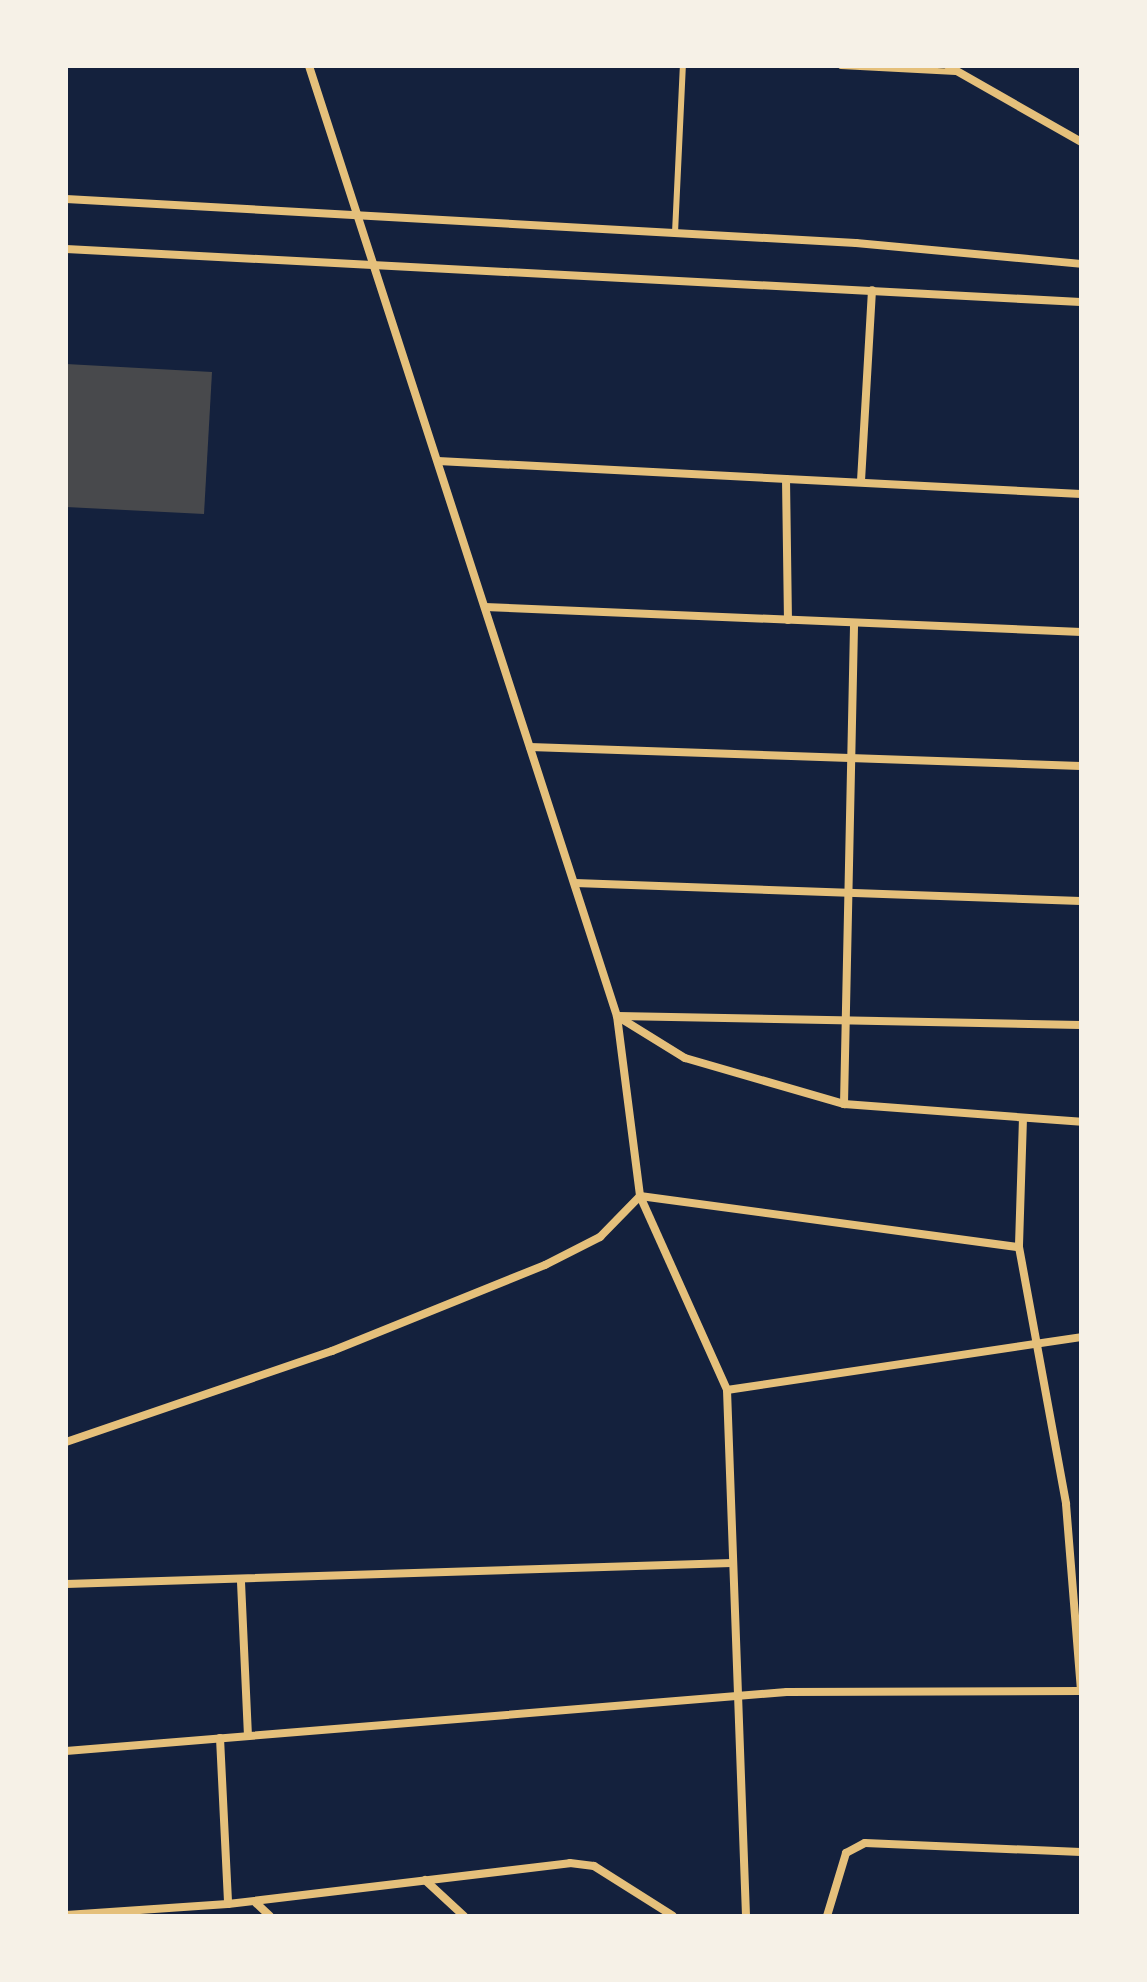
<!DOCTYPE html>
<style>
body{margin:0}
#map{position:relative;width:1147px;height:1982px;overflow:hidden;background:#14213d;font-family:"Golos Text",sans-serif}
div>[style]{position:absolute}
.building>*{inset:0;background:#48494c}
.service>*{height:6px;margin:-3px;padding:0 3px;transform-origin:3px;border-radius:3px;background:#e5c07b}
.minor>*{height:8px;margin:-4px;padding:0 4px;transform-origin:4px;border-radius:4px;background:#e5c07b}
span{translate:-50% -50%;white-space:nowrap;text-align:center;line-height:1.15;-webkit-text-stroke:8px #f6f1e7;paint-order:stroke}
.frame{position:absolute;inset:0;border:68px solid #f6f1e7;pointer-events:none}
</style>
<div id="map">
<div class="building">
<div style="clip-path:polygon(66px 364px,212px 372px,204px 514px,66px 507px)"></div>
</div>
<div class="service">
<div style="left:841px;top:66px;width:115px;rotate:3deg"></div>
<div style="left:675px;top:233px;width:167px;rotate:-87.3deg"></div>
</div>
<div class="minor">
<div style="left:309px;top:66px;width:999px;rotate:72.04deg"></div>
<div style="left:617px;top:1016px;width:181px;rotate:82.7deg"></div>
<div style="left:640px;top:1196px;width:213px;rotate:65.8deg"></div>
<div style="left:727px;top:1390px;width:526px;rotate:87.93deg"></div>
<div style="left:948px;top:66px;width:153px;rotate:29.7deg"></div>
<div style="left:66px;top:199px;width:791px;rotate:3.19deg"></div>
<div style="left:856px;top:243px;width:226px;rotate:5.3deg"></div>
<div style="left:66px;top:249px;width:1016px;rotate:2.99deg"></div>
<div style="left:438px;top:461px;width:644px;rotate:2.94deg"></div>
<div style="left:786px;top:479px;width:141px;rotate:89.2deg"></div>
<div style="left:861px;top:481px;width:191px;rotate:-86.7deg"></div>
<div style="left:485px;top:607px;width:597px;rotate:2.4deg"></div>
<div style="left:530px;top:747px;width:551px;rotate:1.97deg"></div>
<div style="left:575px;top:883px;width:506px;rotate:2.04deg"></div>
<div style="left:617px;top:1016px;width:80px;rotate:31.7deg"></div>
<div style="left:685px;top:1058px;width:166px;rotate:16.1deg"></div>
<div style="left:844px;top:1104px;width:238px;rotate:4.3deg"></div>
<div style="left:618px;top:1016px;width:463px;rotate:1.1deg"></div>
<div style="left:844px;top:1104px;width:481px;rotate:-88.8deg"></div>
<div style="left:1023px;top:1118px;width:129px;rotate:91.8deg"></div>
<div style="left:1019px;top:1247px;width:261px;rotate:79.6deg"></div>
<div style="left:1066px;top:1504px;width:188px;rotate:85.4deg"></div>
<div style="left:727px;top:1390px;width:358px;rotate:-8.5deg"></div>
<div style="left:66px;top:1442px;width:281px;rotate:-18.9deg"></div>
<div style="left:332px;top:1351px;width:230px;rotate:-22deg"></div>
<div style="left:545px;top:1265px;width:62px;rotate:-27deg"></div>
<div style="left:600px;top:1237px;width:57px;rotate:-45.7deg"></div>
<div style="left:640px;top:1196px;width:382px;rotate:7.7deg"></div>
<div style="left:241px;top:1582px;width:153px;rotate:87.4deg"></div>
<div style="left:66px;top:1584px;width:666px;rotate:-1.81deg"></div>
<div style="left:220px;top:1738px;width:166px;rotate:87.2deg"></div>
<div style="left:228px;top:1904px;width:344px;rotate:-6.8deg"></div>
<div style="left:570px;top:1863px;width:24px;rotate:7deg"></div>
<div style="left:594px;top:1866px;width:93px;rotate:32.3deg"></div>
<div style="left:66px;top:1751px;width:723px;rotate:-4.68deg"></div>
<div style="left:787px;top:1692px;width:294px;rotate:-0.2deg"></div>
<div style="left:425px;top:1880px;width:53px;rotate:42.7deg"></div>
<div style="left:256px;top:1903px;width:19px;rotate:43deg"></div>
<div style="left:66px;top:1915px;width:162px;rotate:-3.9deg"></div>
<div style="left:827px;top:1916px;width:66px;rotate:-73.2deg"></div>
<div style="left:846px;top:1853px;width:21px;rotate:-28deg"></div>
<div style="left:865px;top:1843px;width:216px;rotate:2.4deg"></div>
</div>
<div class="frame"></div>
</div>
